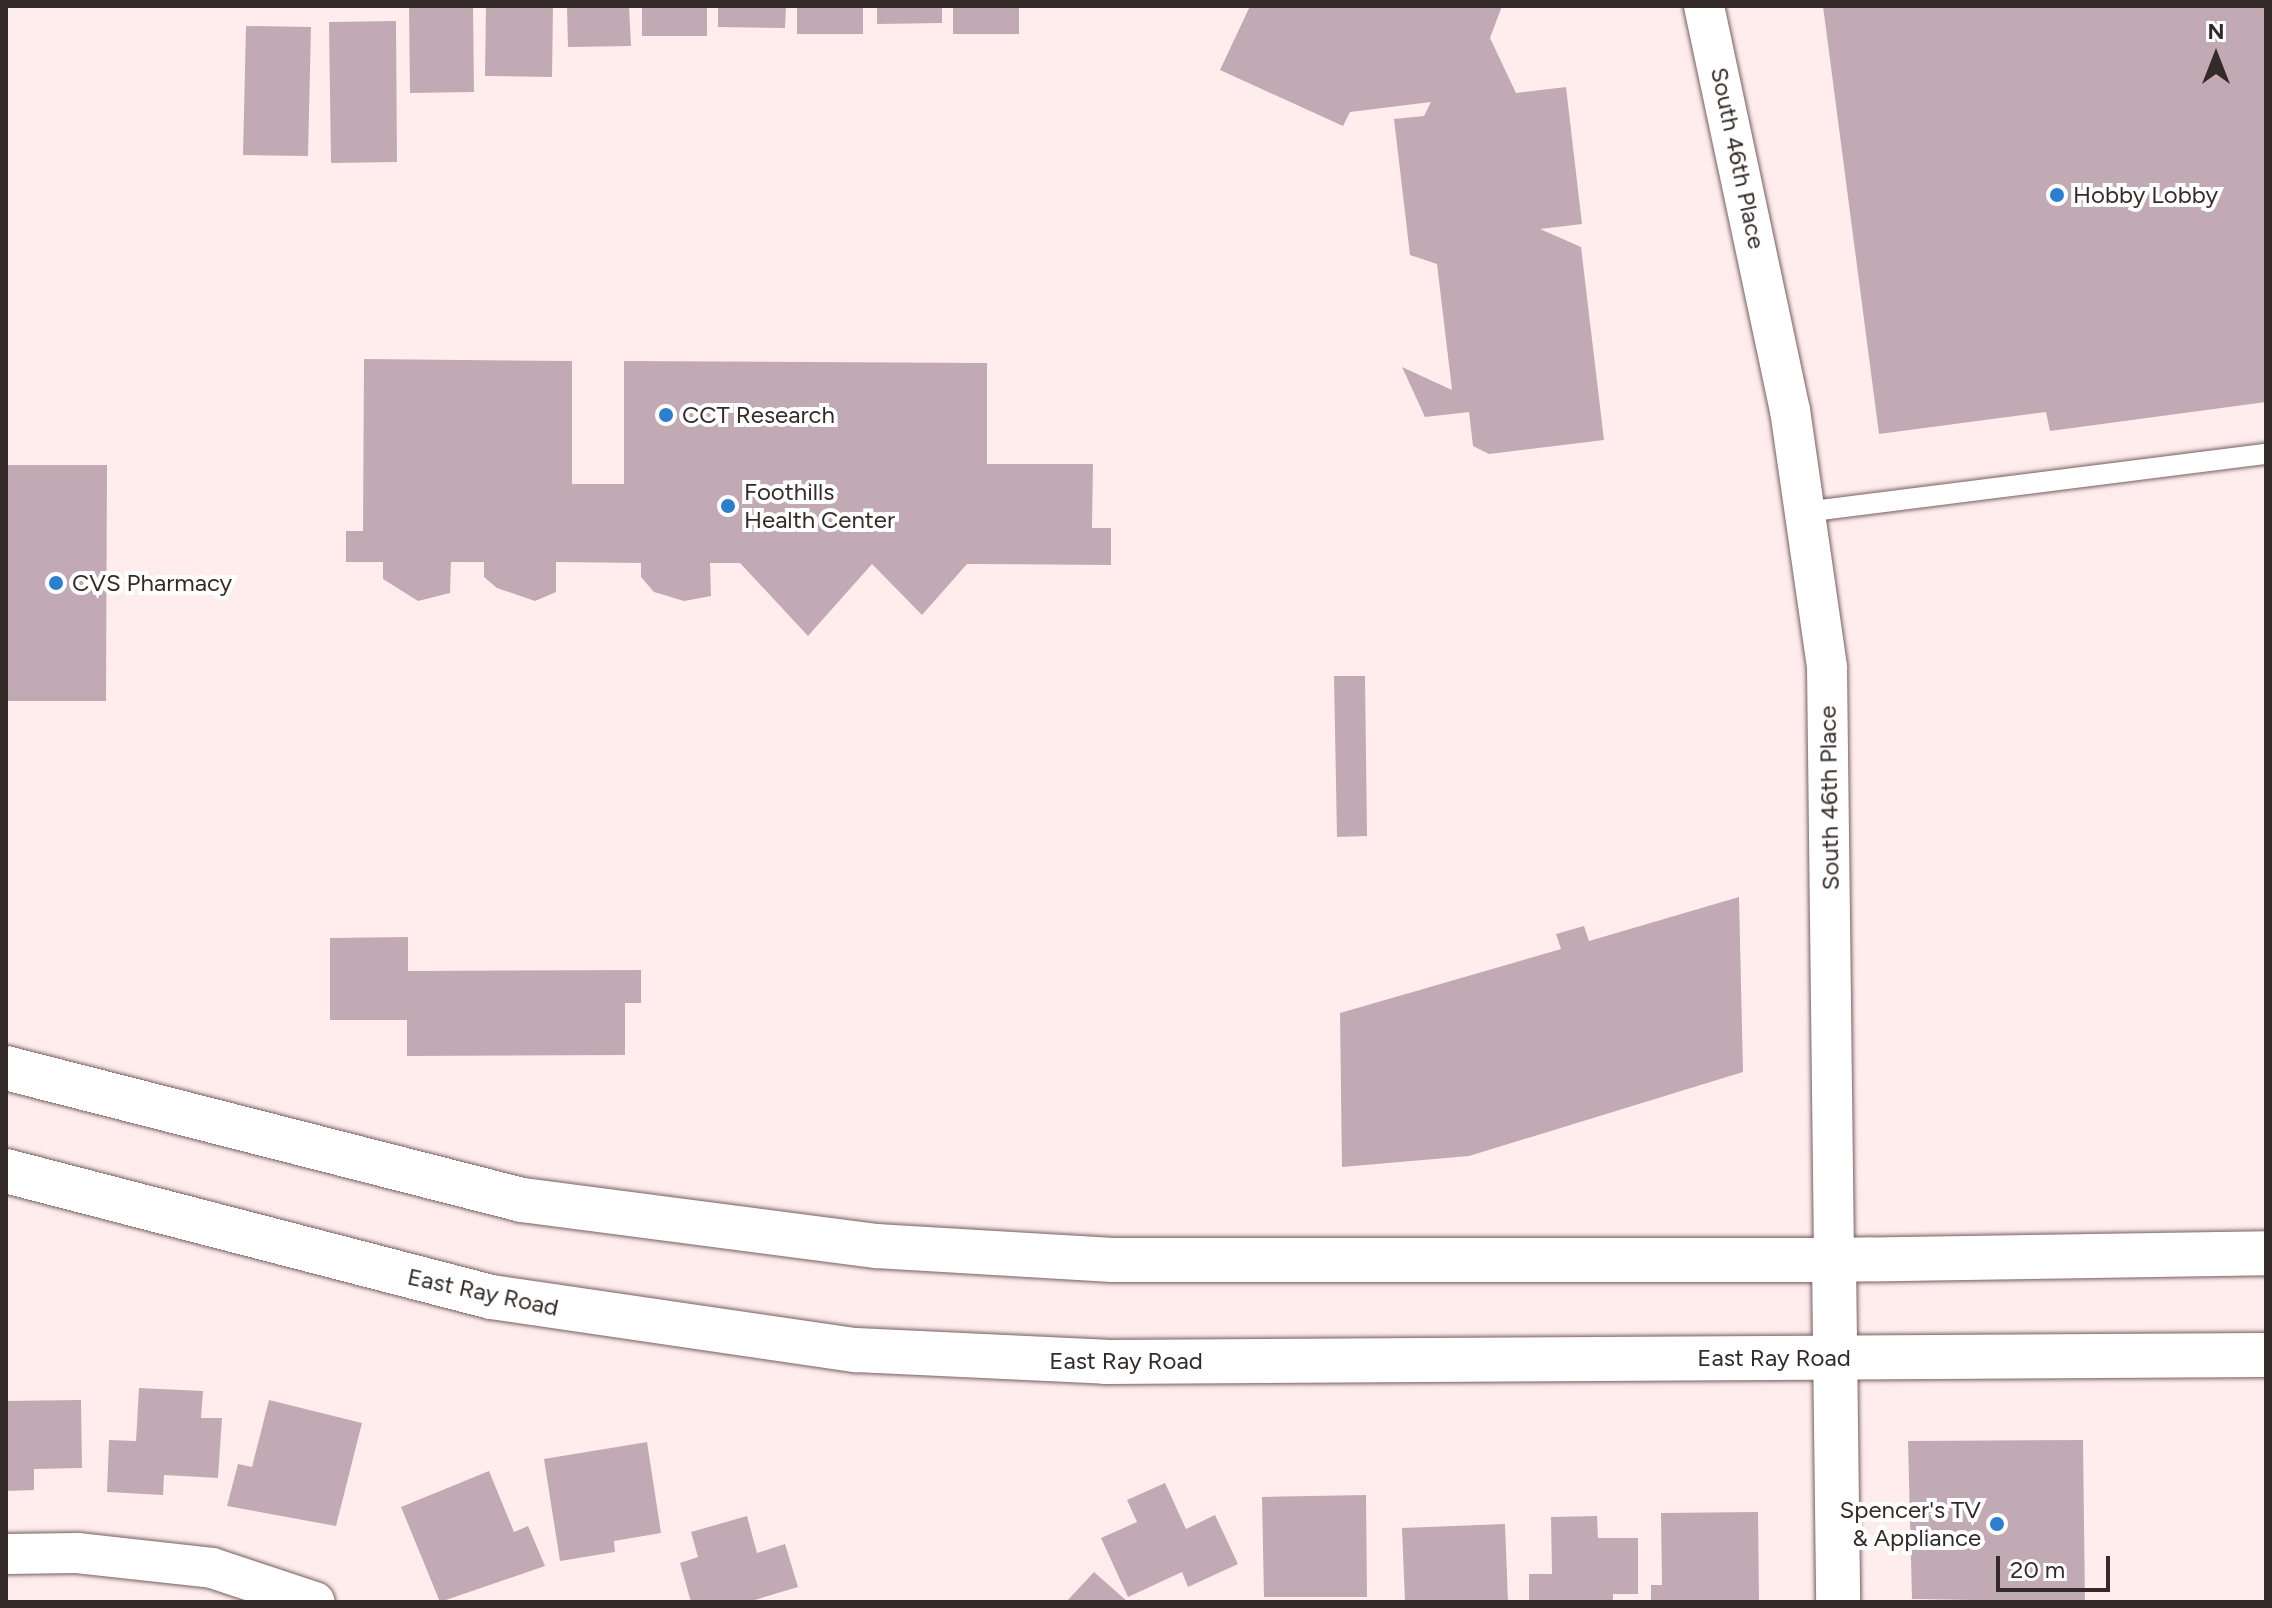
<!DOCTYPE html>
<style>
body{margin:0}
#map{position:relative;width:2272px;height:1608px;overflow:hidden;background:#ffedee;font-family:Figtree,sans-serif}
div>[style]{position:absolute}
.building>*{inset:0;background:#c2aab4}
.roads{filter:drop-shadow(0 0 2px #775f60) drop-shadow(0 0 2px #775f60)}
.service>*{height:20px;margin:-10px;padding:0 10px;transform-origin:10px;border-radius:10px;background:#fff}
.minor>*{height:40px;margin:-20px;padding:0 20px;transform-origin:20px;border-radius:20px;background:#fff}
.tertiary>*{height:44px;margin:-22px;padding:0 22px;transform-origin:22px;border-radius:22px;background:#fff}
.secondary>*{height:44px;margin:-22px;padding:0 22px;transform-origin:22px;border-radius:22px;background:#fff}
.dots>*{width:22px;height:22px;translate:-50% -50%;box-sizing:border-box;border:4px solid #fff;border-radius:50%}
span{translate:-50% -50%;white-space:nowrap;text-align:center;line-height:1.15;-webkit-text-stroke:8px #fff;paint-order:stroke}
.street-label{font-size:24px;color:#352a2a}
.poi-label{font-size:24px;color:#352a2a}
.left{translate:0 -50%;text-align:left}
.right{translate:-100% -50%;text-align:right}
.frame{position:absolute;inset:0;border:8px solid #352a2a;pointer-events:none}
.north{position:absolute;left:2176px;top:16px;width:80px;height:80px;-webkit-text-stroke:6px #fff;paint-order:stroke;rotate:0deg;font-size:22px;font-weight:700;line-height:32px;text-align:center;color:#352a2a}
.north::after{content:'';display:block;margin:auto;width:28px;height:36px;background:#352a2a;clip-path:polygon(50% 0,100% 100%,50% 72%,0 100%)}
.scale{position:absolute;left:1996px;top:1556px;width:114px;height:36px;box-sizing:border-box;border:4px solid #352a2a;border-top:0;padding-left:10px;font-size:24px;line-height:28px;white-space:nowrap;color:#352a2a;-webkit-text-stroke:6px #fff;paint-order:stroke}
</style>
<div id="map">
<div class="building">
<div style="clip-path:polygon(409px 6px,473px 6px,474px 92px,410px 93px)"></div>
<div style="clip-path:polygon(486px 6px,553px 6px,552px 77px,485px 76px)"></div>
<div style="clip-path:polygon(567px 6px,629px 6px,631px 46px,568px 47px)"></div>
<div style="clip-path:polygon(642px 6px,707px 6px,707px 36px,642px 36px)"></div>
<div style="clip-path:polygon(718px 6px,786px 6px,785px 28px,718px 27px)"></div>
<div style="clip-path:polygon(797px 6px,863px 6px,863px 34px,797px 34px)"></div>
<div style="clip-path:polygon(877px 6px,942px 6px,942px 23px,877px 24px)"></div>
<div style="clip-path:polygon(953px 6px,1019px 6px,1019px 34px,953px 34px)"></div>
<div style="clip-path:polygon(1250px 6px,1502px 6px,1490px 38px,1516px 93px,1566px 87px,1582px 224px,1540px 229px,1581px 247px,1604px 440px,1489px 454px,1473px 446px,1469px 412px,1425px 417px,1402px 367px,1452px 390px,1437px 264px,1410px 255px,1394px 119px,1424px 116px,1431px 102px,1350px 112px,1343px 126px,1220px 70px)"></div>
<div style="clip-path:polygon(1823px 6px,2266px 6px,2266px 402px,2050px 431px,2046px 412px,1879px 434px)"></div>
<div style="clip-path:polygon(396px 21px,397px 162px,331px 163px,329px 22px)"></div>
<div style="clip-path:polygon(246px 26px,311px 27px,308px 156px,243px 155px)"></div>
<div style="clip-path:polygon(364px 359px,572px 361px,572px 484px,624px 484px,624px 361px,987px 363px,987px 464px,1093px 464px,1092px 528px,1111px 528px,1111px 565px,967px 564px,922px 615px,872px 564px,808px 636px,740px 563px,710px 563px,711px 596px,684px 601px,654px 592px,641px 577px,641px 563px,556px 562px,556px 592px,535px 601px,497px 588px,484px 577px,484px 562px,451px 562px,450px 593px,418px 601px,383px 579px,383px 562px,346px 562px,346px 531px,363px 531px)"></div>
<div style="clip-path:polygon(6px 465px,107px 465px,106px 701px,6px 701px)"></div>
<div style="clip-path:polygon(1334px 676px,1365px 676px,1367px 836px,1337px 837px)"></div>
<div style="clip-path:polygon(1739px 897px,1743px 1072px,1469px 1156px,1342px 1167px,1340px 1013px,1561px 949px,1556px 934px,1584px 926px,1589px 941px)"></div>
<div style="clip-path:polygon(408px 937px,408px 971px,641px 970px,641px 1003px,625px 1003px,625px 1055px,407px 1056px,407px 1020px,330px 1020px,330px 938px)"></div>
<div style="clip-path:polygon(139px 1388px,203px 1391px,201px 1418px,222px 1418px,218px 1478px,164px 1475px,163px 1495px,107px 1492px,109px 1440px,136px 1441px)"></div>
<div style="clip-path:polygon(81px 1400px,82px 1468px,34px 1469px,34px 1490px,6px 1491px,6px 1401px)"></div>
<div style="clip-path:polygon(269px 1400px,362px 1423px,336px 1526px,227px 1506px,238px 1464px,252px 1467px)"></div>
<div style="clip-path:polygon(2083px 1440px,2085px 1602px,1912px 1599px,1908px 1441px)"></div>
<div style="clip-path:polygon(647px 1442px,661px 1533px,614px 1541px,615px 1552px,560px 1561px,544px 1459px)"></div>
<div style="clip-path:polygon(489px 1471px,514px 1532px,528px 1526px,545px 1566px,440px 1602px,401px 1507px)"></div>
<div style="clip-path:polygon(1165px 1483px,1186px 1529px,1215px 1515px,1238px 1564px,1188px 1587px,1182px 1572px,1128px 1597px,1101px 1538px,1137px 1522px,1127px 1500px)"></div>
<div style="clip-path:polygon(1366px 1495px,1367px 1597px,1264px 1597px,1262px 1497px)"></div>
<div style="clip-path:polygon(1758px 1512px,1759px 1602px,1651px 1602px,1651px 1585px,1662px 1585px,1661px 1513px)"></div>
<div style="clip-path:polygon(747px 1516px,757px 1553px,785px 1544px,798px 1587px,748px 1602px,691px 1602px,680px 1563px,698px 1557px,691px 1532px)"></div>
<div style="clip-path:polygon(1597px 1516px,1598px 1538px,1638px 1538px,1638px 1594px,1613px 1594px,1613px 1602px,1529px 1602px,1529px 1574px,1552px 1574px,1551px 1517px)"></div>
<div style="clip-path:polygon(1505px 1524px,1508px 1602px,1405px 1602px,1402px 1528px)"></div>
<div style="clip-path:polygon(1094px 1572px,1128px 1602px,1066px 1602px)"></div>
</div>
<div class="roads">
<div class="service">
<div style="left:1805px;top:512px;width:465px;rotate:-7.2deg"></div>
</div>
<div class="minor">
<div style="left:1704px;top:6px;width:413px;rotate:78deg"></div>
<div style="left:1790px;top:410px;width:260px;rotate:81.8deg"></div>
<div style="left:1827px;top:667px;width:593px;rotate:89.32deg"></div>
<div style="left:6px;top:1554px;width:71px;rotate:-0.8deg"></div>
<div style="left:77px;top:1553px;width:136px;rotate:6.3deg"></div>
<div style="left:212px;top:1568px;width:108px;rotate:18.3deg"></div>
</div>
<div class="tertiary">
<div style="left:1834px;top:1260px;width:342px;rotate:89.3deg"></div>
</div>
<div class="secondary">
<div style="left:6px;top:1068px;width:533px;rotate:14.35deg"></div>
<div style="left:522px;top:1200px;width:357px;rotate:7.4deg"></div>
<div style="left:876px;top:1246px;width:237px;rotate:3.4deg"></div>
<div style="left:1113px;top:1260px;width:721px"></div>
<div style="left:1834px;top:1260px;width:432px;rotate:-0.9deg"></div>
<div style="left:6px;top:1171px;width:501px;rotate:14.56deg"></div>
<div style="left:491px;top:1297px;width:369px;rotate:8.3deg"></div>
<div style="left:856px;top:1350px;width:250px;rotate:2.7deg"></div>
<div style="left:1106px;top:1362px;width:1160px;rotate:-0.35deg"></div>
</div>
</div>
<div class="dots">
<div style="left:2057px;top:195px;background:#2c7fce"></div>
<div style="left:666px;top:415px;background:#2c7fce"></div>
<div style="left:728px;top:506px;background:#2c7fce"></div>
<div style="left:56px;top:583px;background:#2c7fce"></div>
<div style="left:1997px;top:1524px;background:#2c7fce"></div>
</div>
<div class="street-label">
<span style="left:1738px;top:158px;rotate:78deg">South 46th Place</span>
<span style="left:1829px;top:798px;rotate:-91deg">South 46th Place</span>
<span style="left:483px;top:1292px;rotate:12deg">East Ray Road</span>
<span style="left:1774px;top:1358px">East Ray Road</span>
<span style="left:1126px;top:1361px">East Ray Road</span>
</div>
<div class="poi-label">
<span class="left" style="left:2073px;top:195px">Hobby Lobby</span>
<span class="left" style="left:682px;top:415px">CCT Research</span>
<span class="left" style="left:744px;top:506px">Foothills<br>Health Center</span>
<span class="left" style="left:72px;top:583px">CVS Pharmacy</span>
<span class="right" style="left:1981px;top:1524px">Spencer's TV<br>&amp; Appliance</span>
</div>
<div class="frame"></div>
<div class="north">N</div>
<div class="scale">20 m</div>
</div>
